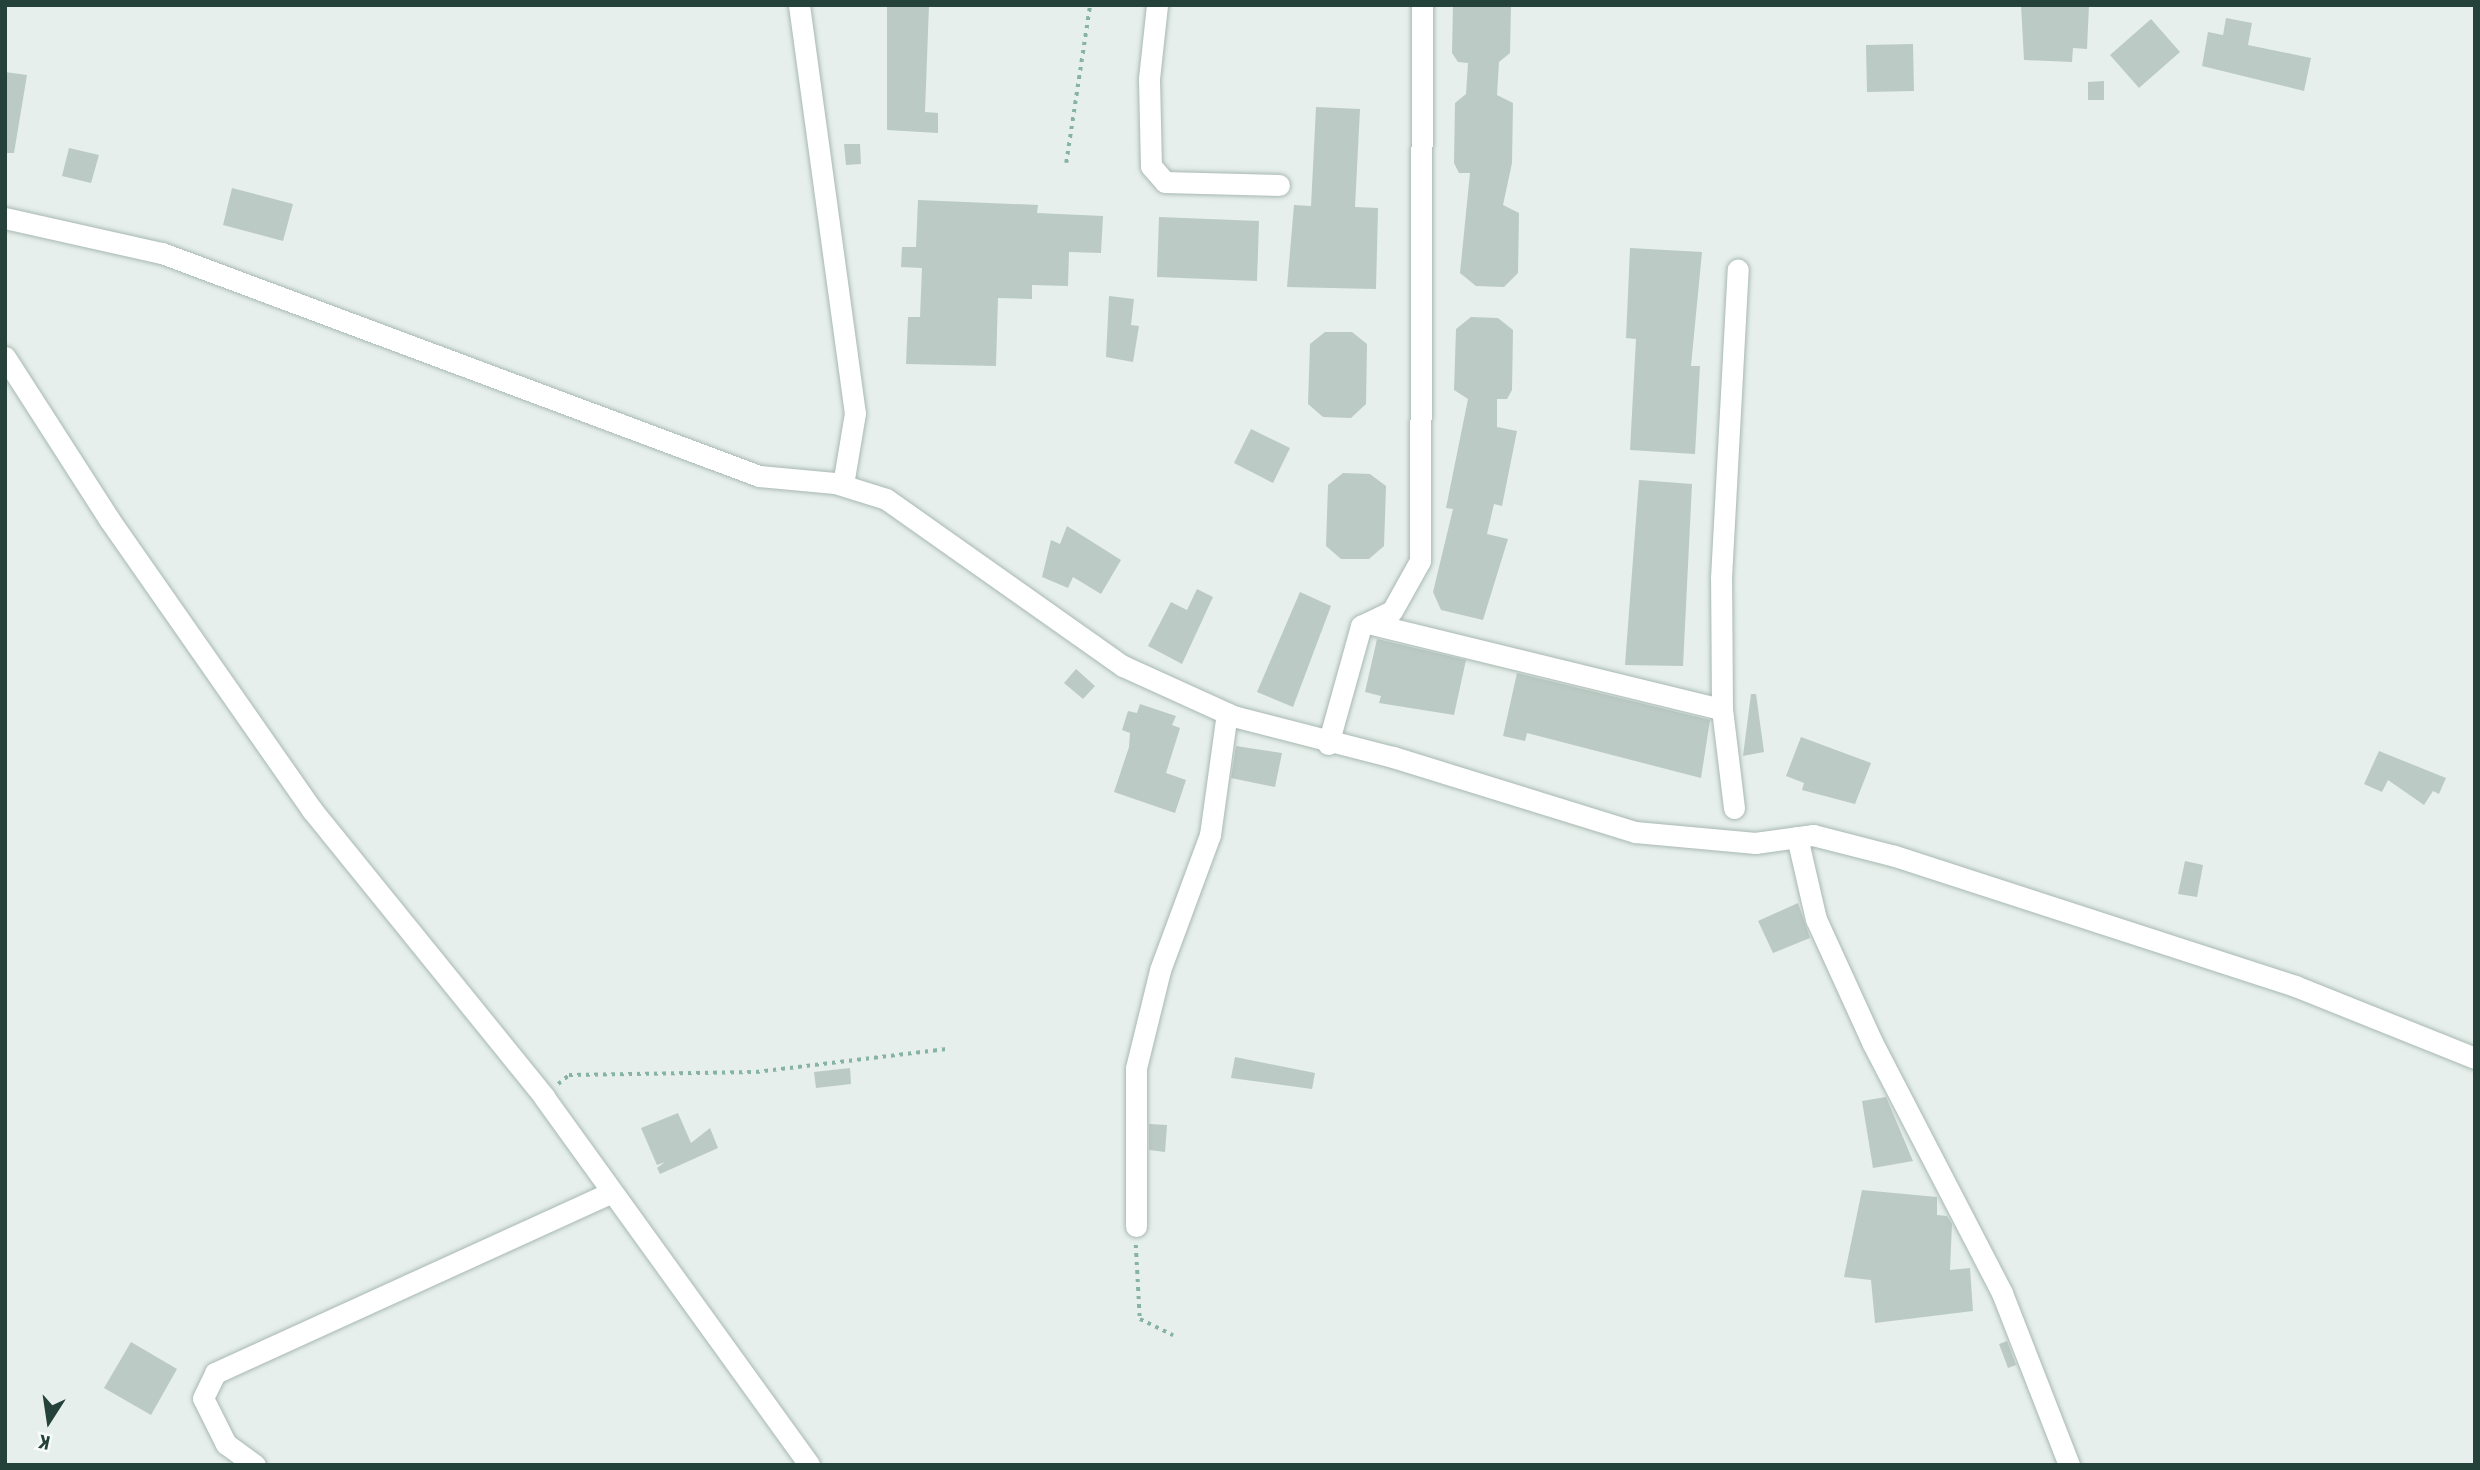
<!DOCTYPE html>
<style>
body{margin:0}
#map{position:relative;width:2480px;height:1470px;overflow:hidden;background:#e6efeb;font-family:"Roboto Condensed",sans-serif}
div>[style]{position:absolute}
.building>*{inset:0;background:#bbcac4}
.path>*{height:3.5px;margin-top:-1.75px;transform-origin:0;background:repeating-linear-gradient(90deg,#86b3a5 0 3.5px,transparent 0 8.5px)}
.roads{filter:drop-shadow(0 0 2px #a8b8b2) drop-shadow(0 0 2px #a8b8b2)}
.street>*{height:21px;margin:-10.5px;padding:0 10.5px;transform-origin:10.5px;border-radius:10.5px;background:#fff}
.secondary>*{height:21px;margin:-10.5px;padding:0 10.5px;transform-origin:10.5px;border-radius:10.5px;background:#fff}
span{translate:-50% -50%;white-space:nowrap;text-align:center;line-height:1.15;-webkit-text-stroke:5px #f7fbf9;paint-order:stroke}
.frame{position:absolute;inset:0;border:7px solid #24423a;pointer-events:none}
.north{position:absolute;left:14px;top:1386px;width:70px;height:70px;-webkit-text-stroke:5px #f7fbf9;paint-order:stroke;rotate:192deg;font-size:19px;font-weight:700;line-height:28px;text-align:center;color:#24423a}
.north::after{content:'';display:block;margin:auto;width:24px;height:32px;background:#24423a;clip-path:polygon(50% 0,100% 100%,50% 72%,0 100%)}
</style>
<div id="map">
<div class="building">
<div style="clip-path:polygon(887px 5px,929px 5px,925px 112px,938px 113px,938px 133px,887px 130px)"></div>
<div style="clip-path:polygon(1453px 5px,1511px 5px,1510px 53px,1499px 62px,1497px 95px,1513px 103px,1512px 163px,1503px 205px,1519px 213px,1518px 273px,1504px 287px,1476px 286px,1460px 273px,1470px 173px,1459px 173px,1454px 163px,1455px 103px,1466px 94px,1468px 63px,1458px 62px,1452px 53px)"></div>
<div style="clip-path:polygon(2021px 5px,2089px 5px,2087px 49px,2073px 48px,2072px 62px,2024px 60px)"></div>
<div style="clip-path:polygon(2226px 18px,2252px 23px,2248px 45px,2311px 58px,2304px 91px,2202px 66px,2208px 32px,2223px 35px)"></div>
<div style="clip-path:polygon(2151px 19px,2180px 52px,2139px 88px,2110px 55px)"></div>
<div style="clip-path:polygon(1913px 44px,1914px 91px,1867px 92px,1866px 45px)"></div>
<div style="clip-path:polygon(5px 72px,27px 75px,14px 153px,5px 153px)"></div>
<div style="clip-path:polygon(2104px 81px,2104px 100px,2088px 100px,2088px 82px)"></div>
<div style="clip-path:polygon(1316px 107px,1360px 109px,1355px 207px,1378px 208px,1376px 289px,1287px 287px,1294px 205px,1311px 206px)"></div>
<div style="clip-path:polygon(844px 144px,860px 144px,861px 164px,846px 165px)"></div>
<div style="clip-path:polygon(69px 148px,99px 155px,91px 183px,62px 176px)"></div>
<div style="clip-path:polygon(232px 188px,293px 204px,283px 241px,223px 225px)"></div>
<div style="clip-path:polygon(918px 200px,1038px 205px,1037px 213px,1103px 216px,1101px 253px,1069px 252px,1068px 286px,1032px 285px,1032px 299px,998px 298px,996px 366px,906px 364px,908px 317px,920px 317px,922px 268px,901px 267px,902px 247px,916px 247px)"></div>
<div style="clip-path:polygon(1159px 217px,1259px 221px,1257px 281px,1157px 277px)"></div>
<div style="clip-path:polygon(1630px 248px,1702px 252px,1691px 366px,1700px 366px,1695px 454px,1630px 450px,1636px 339px,1626px 338px)"></div>
<div style="clip-path:polygon(1109px 296px,1134px 299px,1131px 325px,1139px 326px,1133px 362px,1106px 357px)"></div>
<div style="clip-path:polygon(1471px 317px,1498px 318px,1513px 330px,1512px 390px,1507px 399px,1497px 399px,1497px 427px,1517px 431px,1502px 506px,1494px 504px,1487px 534px,1508px 539px,1483px 620px,1441px 610px,1433px 592px,1453px 509px,1446px 508px,1468px 399px,1454px 390px,1456px 329px)"></div>
<div style="clip-path:polygon(1325px 332px,1352px 332px,1367px 344px,1366px 404px,1351px 418px,1323px 417px,1308px 404px,1310px 344px)"></div>
<div style="clip-path:polygon(1251px 429px,1290px 448px,1273px 483px,1234px 463px)"></div>
<div style="clip-path:polygon(1343px 473px,1370px 474px,1386px 486px,1384px 546px,1369px 559px,1341px 559px,1326px 546px,1328px 485px)"></div>
<div style="clip-path:polygon(1639px 480px,1692px 484px,1683px 666px,1625px 665px)"></div>
<div style="clip-path:polygon(1067px 526px,1121px 560px,1101px 594px,1073px 577px,1068px 588px,1042px 577px,1051px 540px,1060px 544px)"></div>
<div style="clip-path:polygon(1197px 589px,1213px 597px,1182px 664px,1148px 646px,1171px 602px,1187px 610px)"></div>
<div style="clip-path:polygon(1300px 592px,1331px 606px,1293px 707px,1257px 692px)"></div>
<div style="clip-path:polygon(1377px 639px,1466px 660px,1454px 715px,1379px 703px,1381px 696px,1365px 692px)"></div>
<div style="clip-path:polygon(1076px 669px,1095px 686px,1083px 699px,1064px 683px)"></div>
<div style="clip-path:polygon(1517px 673px,1710px 720px,1701px 778px,1527px 733px,1525px 741px,1503px 736px)"></div>
<div style="clip-path:polygon(1751px 694px,1756px 694px,1764px 752px,1743px 756px)"></div>
<div style="clip-path:polygon(1140px 704px,1176px 716px,1172px 725px,1180px 728px,1166px 773px,1186px 780px,1175px 813px,1114px 792px,1129px 747px,1130px 733px,1122px 730px,1128px 711px,1137px 713px)"></div>
<div style="clip-path:polygon(1801px 737px,1871px 763px,1855px 804px,1802px 790px,1804px 783px,1786px 776px)"></div>
<div style="clip-path:polygon(1236px 746px,1282px 753px,1275px 787px,1231px 778px)"></div>
<div style="clip-path:polygon(2379px 751px,2446px 778px,2439px 794px,2433px 791px,2424px 805px,2388px 780px,2382px 792px,2364px 784px)"></div>
<div style="clip-path:polygon(2185px 861px,2203px 865px,2197px 897px,2178px 894px)"></div>
<div style="clip-path:polygon(1798px 903px,1810px 938px,1773px 953px,1758px 921px)"></div>
<div style="clip-path:polygon(1235px 1057px,1315px 1073px,1312px 1089px,1231px 1078px)"></div>
<div style="clip-path:polygon(850px 1068px,851px 1084px,816px 1088px,814px 1072px)"></div>
<div style="clip-path:polygon(1886px 1097px,1913px 1161px,1873px 1168px,1862px 1101px)"></div>
<div style="clip-path:polygon(678px 1113px,691px 1143px,710px 1128px,718px 1148px,660px 1174px,657px 1168px,665px 1162px,657px 1165px,641px 1128px)"></div>
<div style="clip-path:polygon(1149px 1124px,1167px 1125px,1165px 1152px,1149px 1150px)"></div>
<div style="clip-path:polygon(1862px 1190px,1937px 1197px,1937px 1215px,1947px 1216px,1952px 1224px,1950px 1270px,1970px 1268px,1973px 1311px,1875px 1323px,1871px 1280px,1844px 1277px)"></div>
<div style="clip-path:polygon(2007px 1341px,2016px 1365px,2008px 1368px,1999px 1344px)"></div>
<div style="clip-path:polygon(131px 1342px,177px 1369px,151px 1415px,104px 1388px)"></div>
</div>
<div class="path">
<div style="left:1066px;top:163px;width:160px;rotate:-81.4deg"></div>
<div style="left:558px;top:1084px;width:14px;rotate:-39deg"></div>
<div style="left:569px;top:1075px;width:187px;rotate:-0.9deg"></div>
<div style="left:756px;top:1072px;width:192px;rotate:-6.9deg"></div>
<div style="left:1136px;top:1245px;width:74px;rotate:86.9deg"></div>
<div style="left:1140px;top:1319px;width:37px;rotate:26deg"></div>
</div>
<div class="roads">
<div class="street">
<div style="left:1157px;top:5px;width:74px;rotate:96.2deg"></div>
<div style="left:1149px;top:79px;width:87px;rotate:88.7deg"></div>
<div style="left:1151px;top:166px;width:21px;rotate:49deg"></div>
<div style="left:1165px;top:182px;width:114px;rotate:1.5deg"></div>
<div style="left:1368px;top:623px;width:364px;rotate:13.7deg"></div>
<div style="left:1328px;top:744px;width:123px;rotate:-74.4deg"></div>
<div style="left:1361px;top:626px;width:34px;rotate:-26deg"></div>
<div style="left:1392px;top:611px;width:57px;rotate:-60.8deg"></div>
<div style="left:1420px;top:561px;width:556px;rotate:-89.79deg"></div>
<div style="left:1734px;top:808px;width:100px;rotate:-96.9deg"></div>
<div style="left:1722px;top:709px;width:131px;rotate:-90.4deg"></div>
<div style="left:1721px;top:578px;width:309px;rotate:-86.9deg"></div>
<div style="left:1136px;top:1226px;width:158px;rotate:-90deg"></div>
<div style="left:1136px;top:1068px;width:101px;rotate:-76.2deg"></div>
<div style="left:1160px;top:970px;width:144px;rotate:-69.7deg"></div>
<div style="left:1210px;top:835px;width:123px;rotate:-82.1deg"></div>
<div style="left:255px;top:1465px;width:36px;rotate:-144deg"></div>
<div style="left:226px;top:1444px;width:51px;rotate:-116.6deg"></div>
<div style="left:203px;top:1398px;width:28px;rotate:-64deg"></div>
<div style="left:215px;top:1373px;width:434px;rotate:-24.5deg"></div>
</div>
<div class="secondary">
<div style="left:799px;top:5px;width:412px;rotate:82.2deg"></div>
<div style="left:855px;top:413px;width:73px;rotate:99.5deg"></div>
<div style="left:5px;top:218px;width:161px;rotate:12.6deg"></div>
<div style="left:162px;top:253px;width:637px;rotate:20.48deg"></div>
<div style="left:759px;top:476px;width:76px;rotate:5.3deg"></div>
<div style="left:835px;top:483px;width:53px;rotate:17.4deg"></div>
<div style="left:886px;top:499px;width:290px;rotate:35.2deg"></div>
<div style="left:1123px;top:666px;width:121px;rotate:24.4deg"></div>
<div style="left:1233px;top:716px;width:165px;rotate:14.4deg"></div>
<div style="left:1393px;top:757px;width:253px;rotate:17.2deg"></div>
<div style="left:1635px;top:832px;width:121px;rotate:5.2deg"></div>
<div style="left:1755px;top:843px;width:59px;rotate:-7.9deg"></div>
<div style="left:1813px;top:835px;width:85px;rotate:14.4deg"></div>
<div style="left:1895px;top:856px;width:421px;rotate:18deg"></div>
<div style="left:2295px;top:986px;width:194px;rotate:21.8deg"></div>
<div style="left:5px;top:357px;width:193px;rotate:57.3deg"></div>
<div style="left:109px;top:519px;width:355px;rotate:55.1deg"></div>
<div style="left:312px;top:810px;width:369px;rotate:51deg"></div>
<div style="left:544px;top:1097px;width:453px;rotate:54.2deg"></div>
<div style="left:1797px;top:837px;width:84px;rotate:77deg"></div>
<div style="left:1816px;top:919px;width:137px;rotate:65.5deg"></div>
<div style="left:1873px;top:1044px;width:280px;rotate:62.6deg"></div>
<div style="left:2002px;top:1293px;width:185px;rotate:68.7deg"></div>
</div>
</div>
<div class="frame"></div>
<div class="north">K</div>
</div>
